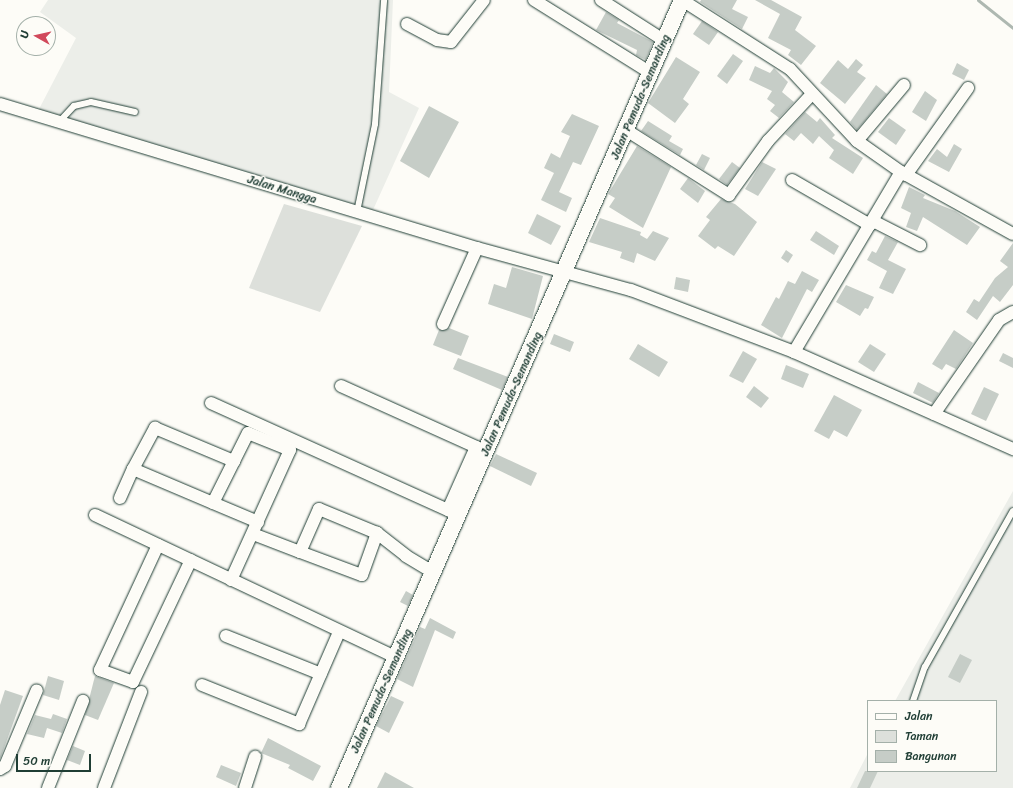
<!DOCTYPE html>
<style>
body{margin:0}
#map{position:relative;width:1013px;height:788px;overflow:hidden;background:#fdfcf7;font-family:Sriracha,sans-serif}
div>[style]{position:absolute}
.built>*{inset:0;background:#eceee9}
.green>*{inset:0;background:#dde0db}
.stream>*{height:3px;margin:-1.5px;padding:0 1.5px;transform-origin:1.5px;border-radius:1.5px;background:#aeb8b1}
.building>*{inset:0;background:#c6cdc7}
.roads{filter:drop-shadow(0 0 1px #1f3d34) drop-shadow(0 0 1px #1f3d34)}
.lane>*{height:6px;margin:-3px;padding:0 3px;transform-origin:3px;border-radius:3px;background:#fdfcf7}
.street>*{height:12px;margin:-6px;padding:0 6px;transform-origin:6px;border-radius:6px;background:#fdfcf7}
.secondary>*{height:16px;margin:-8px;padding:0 8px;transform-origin:8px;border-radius:8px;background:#fdfcf7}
span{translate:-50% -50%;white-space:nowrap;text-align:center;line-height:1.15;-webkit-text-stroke:3px #fdfcf7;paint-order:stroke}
.street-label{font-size:12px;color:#1f3d34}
.legend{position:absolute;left:867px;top:700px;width:130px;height:72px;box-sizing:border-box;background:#fdfcf7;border:1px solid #a4b0a9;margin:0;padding:5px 7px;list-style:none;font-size:12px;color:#1f3d34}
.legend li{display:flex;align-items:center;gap:8px;height:20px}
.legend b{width:20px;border:1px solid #a4b0a9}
.north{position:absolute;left:16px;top:16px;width:40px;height:40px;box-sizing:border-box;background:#fdfcf7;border:1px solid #a4b0a9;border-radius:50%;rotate:278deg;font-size:11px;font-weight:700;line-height:16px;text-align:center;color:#1f3d34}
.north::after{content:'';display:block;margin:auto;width:14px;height:18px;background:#d1495b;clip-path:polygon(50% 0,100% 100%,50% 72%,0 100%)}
.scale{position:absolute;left:16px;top:754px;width:75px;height:18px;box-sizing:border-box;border:2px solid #1f3d34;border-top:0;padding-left:5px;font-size:12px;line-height:14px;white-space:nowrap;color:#1f3d34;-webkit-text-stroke:3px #fdfcf7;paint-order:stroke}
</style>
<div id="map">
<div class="built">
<div style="clip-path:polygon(48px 0,393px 0,389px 92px,419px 108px,373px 210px,38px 111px,76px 38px,40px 12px)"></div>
<div style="clip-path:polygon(1013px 491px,1013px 788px,850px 788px,868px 753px,868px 771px,996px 771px,996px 701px,895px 701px)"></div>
</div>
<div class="green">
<div style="clip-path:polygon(284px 204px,362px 226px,320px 312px,249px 288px)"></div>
</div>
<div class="stream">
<div style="left:978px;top:0;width:45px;rotate:38.7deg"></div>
</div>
<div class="building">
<div style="clip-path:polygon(701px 0,737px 0,732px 9px,748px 17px,742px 29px,700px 2px)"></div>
<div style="clip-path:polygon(755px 0,771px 0,802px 17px,795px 30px,816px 46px,801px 65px,788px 55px,791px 50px,768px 38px,780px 14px)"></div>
<div style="clip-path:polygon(606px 12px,619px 20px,617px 23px,653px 42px,646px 60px,636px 55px,637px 50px,596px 30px)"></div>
<div style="clip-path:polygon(702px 21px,718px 32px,709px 45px,693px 34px)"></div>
<div style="clip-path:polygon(733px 54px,743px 61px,727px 84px,717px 76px)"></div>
<div style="clip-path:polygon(676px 57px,700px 72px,683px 99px,689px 104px,675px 123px,648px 103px)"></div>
<div style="clip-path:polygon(856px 59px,863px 65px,857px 72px,866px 78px,845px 104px,820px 83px,838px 60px,848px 69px)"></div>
<div style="clip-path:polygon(957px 63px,969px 70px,964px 80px,952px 74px)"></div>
<div style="clip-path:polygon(755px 66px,770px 73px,774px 68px,788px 82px,782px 92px,794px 102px,779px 118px,770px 111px,775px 105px,767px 99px,772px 91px,749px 80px)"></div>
<div style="clip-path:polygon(876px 85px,887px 94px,857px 130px,850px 122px)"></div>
<div style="clip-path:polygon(925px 91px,937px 100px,926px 121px,912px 112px)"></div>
<div style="clip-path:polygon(429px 106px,459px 122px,429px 178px,400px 161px)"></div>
<div style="clip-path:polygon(805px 112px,817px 122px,820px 118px,835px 135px,832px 138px,863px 158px,853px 174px,829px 158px,834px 150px,819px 136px,813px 144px,801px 133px,794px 141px,785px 134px)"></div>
<div style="clip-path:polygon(572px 114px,599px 126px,581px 165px,573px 162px,559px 192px,572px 198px,566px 212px,541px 200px,554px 173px,544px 168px,551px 153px,560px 158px,570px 136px,561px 132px)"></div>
<div style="clip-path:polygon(889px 118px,906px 130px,896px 145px,878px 132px)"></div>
<div style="clip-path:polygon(648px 121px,672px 136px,669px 141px,683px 149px,680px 155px,641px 131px)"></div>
<div style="clip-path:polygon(954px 144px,962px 149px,949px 172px,928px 161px,937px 149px,947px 157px)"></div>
<div style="clip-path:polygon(637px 146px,671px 167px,643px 228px,609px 207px,615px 198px,608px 194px)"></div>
<div style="clip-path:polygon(702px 154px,710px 158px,704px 170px,696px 165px)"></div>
<div style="clip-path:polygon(732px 162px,740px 168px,727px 185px,719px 179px)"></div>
<div style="clip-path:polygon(762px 162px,776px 169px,758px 196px,745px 189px)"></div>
<div style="clip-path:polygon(688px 178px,705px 191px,698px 203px,680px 189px)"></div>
<div style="clip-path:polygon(909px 187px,925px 195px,923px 198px,955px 211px,980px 227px,967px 245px,923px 217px,917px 231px,906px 227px,911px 213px,901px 208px)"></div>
<div style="clip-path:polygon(721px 199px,735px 204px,757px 222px,734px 256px,718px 246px,715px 249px,698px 236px,710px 220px,706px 217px)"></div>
<div style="clip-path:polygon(537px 214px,561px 226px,551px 245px,528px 233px)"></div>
<div style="clip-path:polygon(600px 218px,641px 232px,640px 235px,647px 239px,653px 231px,669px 238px,655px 261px,637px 253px,634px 263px,620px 258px,622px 252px,589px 242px)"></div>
<div style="clip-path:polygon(816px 231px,839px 246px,834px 255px,810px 240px)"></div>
<div style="clip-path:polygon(885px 236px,898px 242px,888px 260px,906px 269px,893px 294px,879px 288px,887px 271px,867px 260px,872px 251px,876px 253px)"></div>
<div style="clip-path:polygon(1013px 243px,1013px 285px,1000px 302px,993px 296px,977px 320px,966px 312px,974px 299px,979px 302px,995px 278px,1008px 267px,1000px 261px)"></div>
<div style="clip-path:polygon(786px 250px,793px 255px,788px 263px,781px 258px)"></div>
<div style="clip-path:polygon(512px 267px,543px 276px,532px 319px,488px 304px,494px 284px,506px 288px)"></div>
<div style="clip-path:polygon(802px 271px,819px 280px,812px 292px,807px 289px,782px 338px,761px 325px,776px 297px,779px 299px,788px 281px,795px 284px)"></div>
<div style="clip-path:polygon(676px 277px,690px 280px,688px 292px,674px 289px)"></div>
<div style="clip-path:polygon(846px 285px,874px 297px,868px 309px,865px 308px,860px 316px,836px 302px)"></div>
<div style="clip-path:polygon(449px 328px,469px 336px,461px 356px,433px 345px,439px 330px)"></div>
<div style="clip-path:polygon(954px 330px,973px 343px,956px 369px,946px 364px,942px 370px,932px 364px)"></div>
<div style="clip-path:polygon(554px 334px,574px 342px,570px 352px,550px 344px)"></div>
<div style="clip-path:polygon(638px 344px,668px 362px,659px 377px,629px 359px)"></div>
<div style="clip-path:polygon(870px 344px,886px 354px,874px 372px,858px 362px)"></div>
<div style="clip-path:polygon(743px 351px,757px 359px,743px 383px,729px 376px)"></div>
<div style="clip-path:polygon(1003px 353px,1013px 358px,1013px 368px,999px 361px)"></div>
<div style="clip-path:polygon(458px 358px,508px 377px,502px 390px,453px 369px)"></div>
<div style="clip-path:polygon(786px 365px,809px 374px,803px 388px,781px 379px)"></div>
<div style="clip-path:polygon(918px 382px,939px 393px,933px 403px,913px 393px)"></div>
<div style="clip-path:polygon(754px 386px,769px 398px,761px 408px,746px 397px)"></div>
<div style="clip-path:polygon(984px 387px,999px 394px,986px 421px,971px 414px)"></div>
<div style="clip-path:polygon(834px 395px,862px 410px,847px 437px,834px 430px,829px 439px,814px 431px)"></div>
<div style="clip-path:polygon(496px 454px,537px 473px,531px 486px,490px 466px)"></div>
<div style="clip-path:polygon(406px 591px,413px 595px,408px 606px,400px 602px)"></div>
<div style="clip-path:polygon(430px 618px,456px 632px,453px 639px,435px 630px,413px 687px,397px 679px,420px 627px,425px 629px)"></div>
<div style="clip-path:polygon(960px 654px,972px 660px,960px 683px,948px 677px)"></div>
<div style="clip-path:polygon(48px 676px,64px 681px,59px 700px,43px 695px)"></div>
<div style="clip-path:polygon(95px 676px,114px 683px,98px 720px,85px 715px)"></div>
<div style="clip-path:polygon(5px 690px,23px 696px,0 759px,0 705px)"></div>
<div style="clip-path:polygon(391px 696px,404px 702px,389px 733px,376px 726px)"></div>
<div style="clip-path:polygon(53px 714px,67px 719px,62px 733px,47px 728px,44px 738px,27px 734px,35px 715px,51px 719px)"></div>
<div style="clip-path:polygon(268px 738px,321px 766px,313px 781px,288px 768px,290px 765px,261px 753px)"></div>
<div style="clip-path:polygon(73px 746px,85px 751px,80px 765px,67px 760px)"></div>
<div style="clip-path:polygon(221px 765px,241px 773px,236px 786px,216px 777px)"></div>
<div style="clip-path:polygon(865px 771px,878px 771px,870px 788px,857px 788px)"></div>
<div style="clip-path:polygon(385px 772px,414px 788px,377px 788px)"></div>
</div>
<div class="roads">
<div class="lane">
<div style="left:59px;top:122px;width:22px;rotate:-47deg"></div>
<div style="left:74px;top:106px;width:17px;rotate:-13deg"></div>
<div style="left:91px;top:102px;width:45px;rotate:12.8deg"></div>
<div style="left:357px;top:212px;width:90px;rotate:-78.4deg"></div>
<div style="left:375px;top:124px;width:124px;rotate:-85.8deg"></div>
<div style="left:913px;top:701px;width:36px;rotate:-71deg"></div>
<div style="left:925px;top:667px;width:179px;rotate:-60.6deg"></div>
</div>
<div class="street">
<div style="left:534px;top:0;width:138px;rotate:32deg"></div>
<div style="left:601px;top:0;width:76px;rotate:32.6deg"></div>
<div style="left:682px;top:0;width:128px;rotate:32.6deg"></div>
<div style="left:790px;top:69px;width:98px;rotate:47.1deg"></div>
<div style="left:857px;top:141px;width:54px;rotate:35.2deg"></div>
<div style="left:901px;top:172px;width:128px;rotate:29deg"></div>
<div style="left:407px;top:24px;width:34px;rotate:28deg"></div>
<div style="left:437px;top:40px;width:14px;rotate:8deg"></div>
<div style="left:451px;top:42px;width:53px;rotate:-51.8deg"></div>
<div style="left:0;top:104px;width:498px;rotate:16.8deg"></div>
<div style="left:477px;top:248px;width:160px;rotate:15.3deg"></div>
<div style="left:631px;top:290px;width:174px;rotate:20.8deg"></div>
<div style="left:794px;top:352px;width:240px;rotate:23.9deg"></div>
<div style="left:626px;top:130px;width:122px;rotate:32.3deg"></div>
<div style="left:729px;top:195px;width:67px;rotate:-54.2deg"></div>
<div style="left:768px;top:141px;width:64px;rotate:-46.9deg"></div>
<div style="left:857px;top:141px;width:73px;rotate:-50deg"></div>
<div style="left:906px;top:175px;width:107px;rotate:-54.5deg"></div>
<div style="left:792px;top:180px;width:90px;rotate:30deg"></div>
<div style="left:873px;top:221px;width:53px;rotate:27.1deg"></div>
<div style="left:443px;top:324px;width:83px;rotate:-65.9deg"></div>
<div style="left:794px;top:352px;width:209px;rotate:-59.3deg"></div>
<div style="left:341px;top:386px;width:160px;rotate:24.3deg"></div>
<div style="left:211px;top:403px;width:272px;rotate:24.3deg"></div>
<div style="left:934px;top:414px;width:114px;rotate:-55.3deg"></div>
<div style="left:999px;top:320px;width:16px;rotate:-30deg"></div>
<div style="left:120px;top:498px;width:32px;rotate:-66deg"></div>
<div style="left:213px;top:503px;width:49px;rotate:22.9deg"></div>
<div style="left:448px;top:510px;width:69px;rotate:-66deg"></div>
<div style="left:95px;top:515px;width:333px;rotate:25.3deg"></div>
<div style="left:253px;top:534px;width:50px;rotate:21deg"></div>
<div style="left:300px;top:552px;width:47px;rotate:-66.2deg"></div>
<div style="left:319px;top:509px;width:63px;rotate:22.5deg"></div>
<div style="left:377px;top:533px;width:37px;rotate:38deg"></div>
<div style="left:406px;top:556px;width:33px;rotate:31deg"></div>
<div style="left:158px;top:545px;width:138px;rotate:114.9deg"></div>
<div style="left:100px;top:670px;width:35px;rotate:20deg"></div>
<div style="left:133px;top:682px;width:135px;rotate:-64.6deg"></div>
<div style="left:300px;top:552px;width:66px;rotate:20.4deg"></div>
<div style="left:362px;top:575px;width:45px;rotate:-70.3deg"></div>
<div style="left:231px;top:580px;width:143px;rotate:-65.6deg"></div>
<div style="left:290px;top:450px;width:45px;rotate:-158deg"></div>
<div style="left:248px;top:433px;width:78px;rotate:116.6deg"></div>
<div style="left:213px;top:503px;width:87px;rotate:-157deg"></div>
<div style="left:133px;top:469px;width:47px;rotate:-61.8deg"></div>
<div style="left:155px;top:428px;width:86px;rotate:22.7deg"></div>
<div style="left:226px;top:636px;width:102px;rotate:21.8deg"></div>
<div style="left:202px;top:685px;width:105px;rotate:21.9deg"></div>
<div style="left:299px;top:724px;width:100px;rotate:-66.5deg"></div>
<div style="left:0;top:769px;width:6px;rotate:-31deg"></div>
<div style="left:5px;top:766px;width:82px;rotate:-67.2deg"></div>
<div style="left:48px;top:788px;width:94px;rotate:-68.1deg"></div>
<div style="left:104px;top:788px;width:103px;rotate:-68.9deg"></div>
<div style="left:245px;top:788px;width:33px;rotate:-72deg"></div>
</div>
<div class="secondary">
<div style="left:339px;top:788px;width:859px;rotate:-66.48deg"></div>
</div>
</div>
<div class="street-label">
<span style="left:641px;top:97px;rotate:-67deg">Jalan Pemuda-Semanding</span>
<span style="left:282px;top:190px;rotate:17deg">Jalan Mangga</span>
<span style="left:512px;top:394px;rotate:-66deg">Jalan Pemuda-Semanding</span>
<span style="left:382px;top:691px;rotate:-66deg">Jalan Pemuda-Semanding</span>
</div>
<ul class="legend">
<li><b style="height:5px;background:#fdfcf7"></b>Jalan</li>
<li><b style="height:11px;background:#dde0db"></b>Taman</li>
<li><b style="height:11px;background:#c6cdc7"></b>Bangunan</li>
</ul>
<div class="north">U</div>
<div class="scale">50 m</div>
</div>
